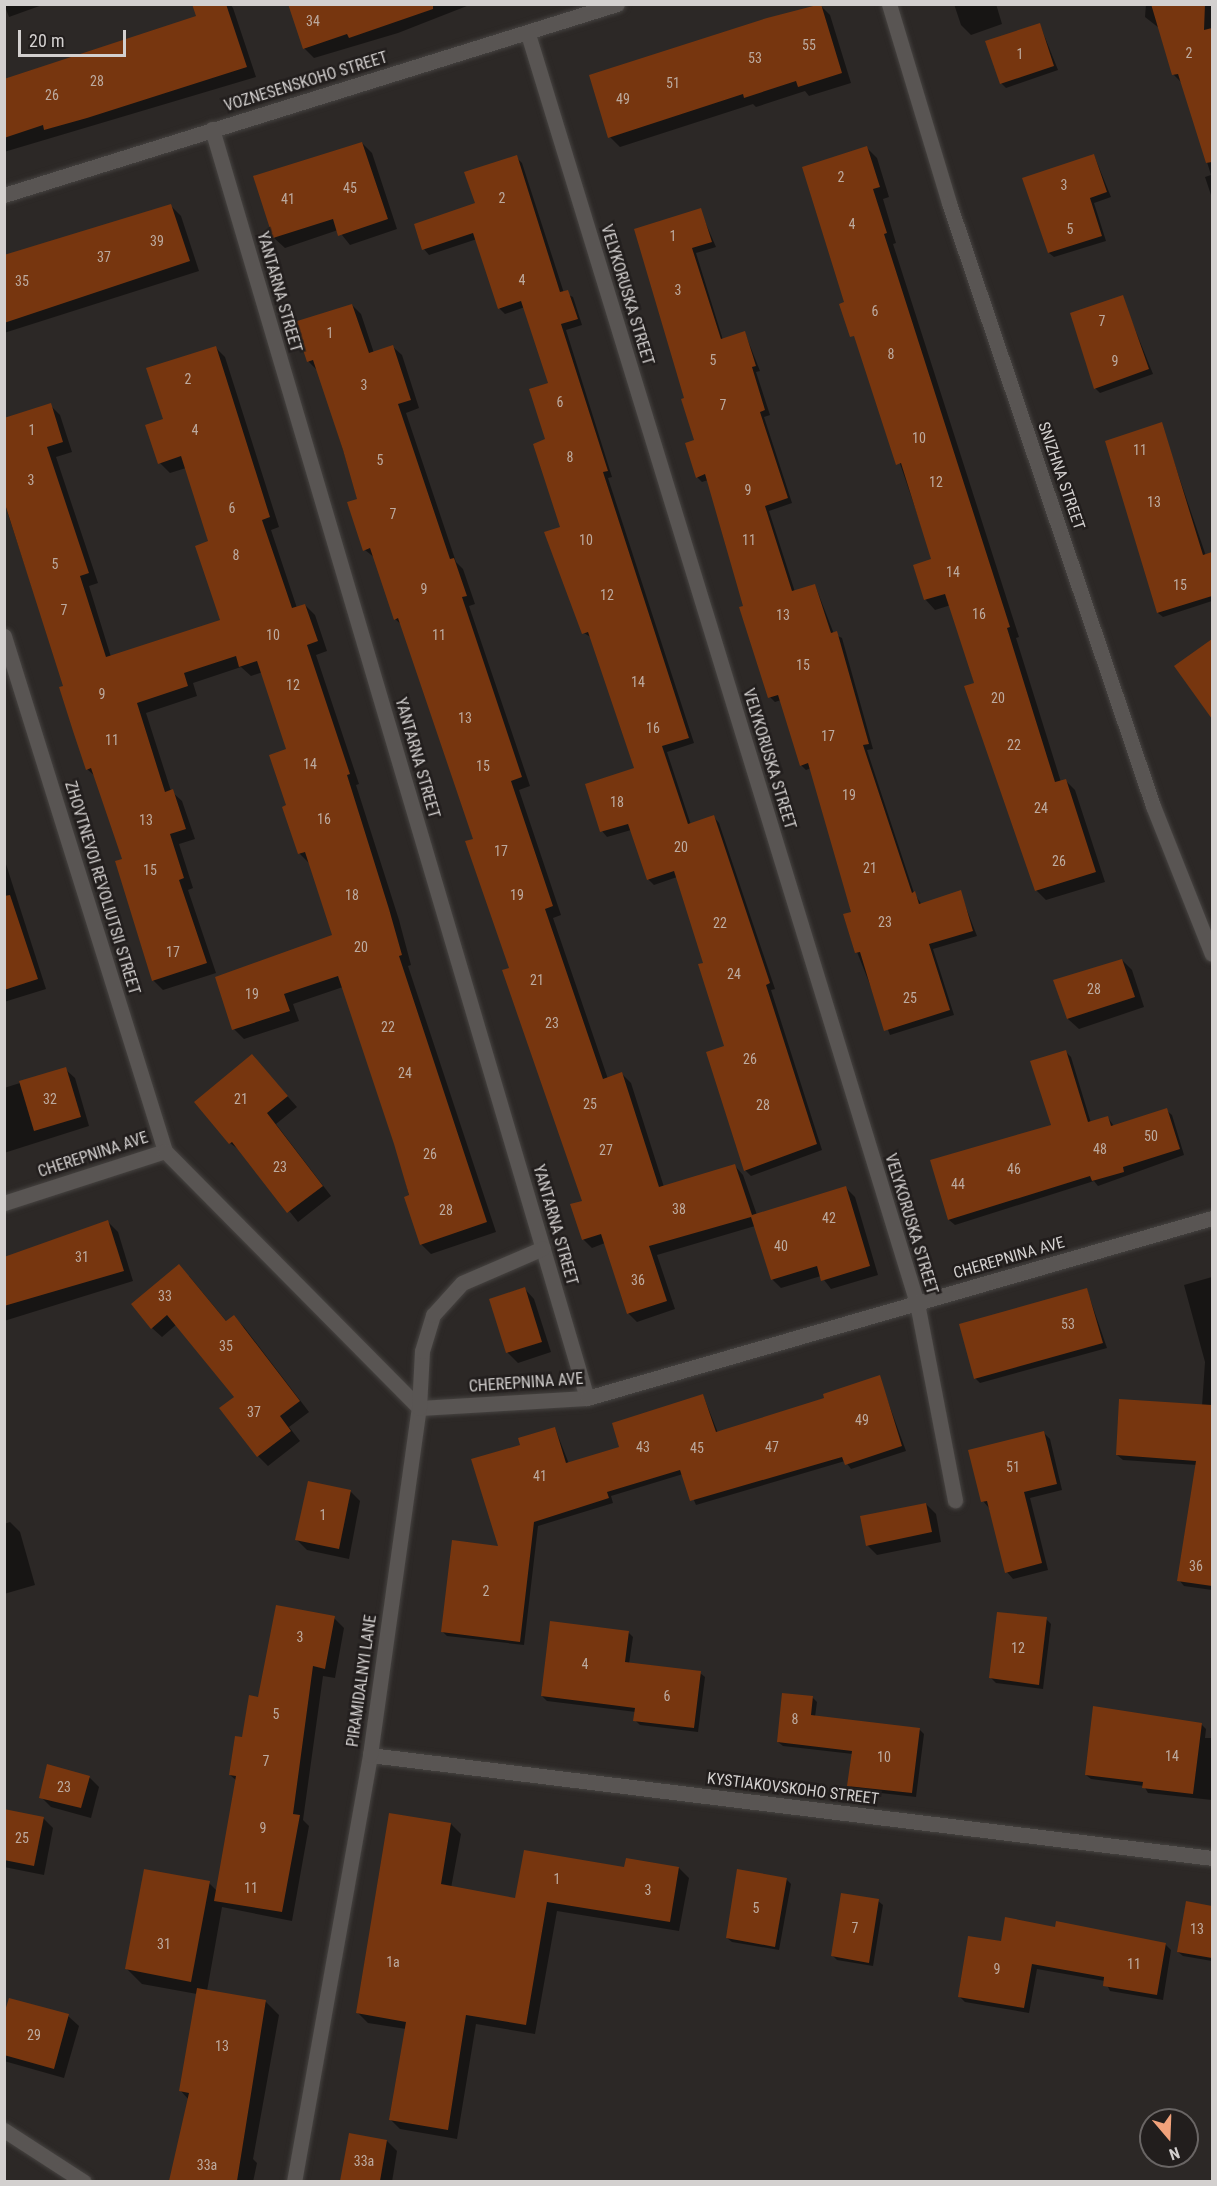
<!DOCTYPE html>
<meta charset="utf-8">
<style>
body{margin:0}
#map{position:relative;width:1217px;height:2186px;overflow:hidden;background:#2c2826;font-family:"Roboto Condensed",sans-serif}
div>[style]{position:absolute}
.shadow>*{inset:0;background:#0007}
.building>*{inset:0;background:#77360f}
.roads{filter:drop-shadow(0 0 2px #464341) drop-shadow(0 0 2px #464341)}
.minor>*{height:15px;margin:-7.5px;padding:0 7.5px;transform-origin:7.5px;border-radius:7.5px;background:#595553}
span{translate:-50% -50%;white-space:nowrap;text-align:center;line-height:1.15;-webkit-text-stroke:5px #221e1d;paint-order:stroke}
.number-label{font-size:14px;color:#bcaa9f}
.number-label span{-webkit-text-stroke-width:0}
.street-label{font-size:16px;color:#d3d0cf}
.frame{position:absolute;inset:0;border:6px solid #d3d0cf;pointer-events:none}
.north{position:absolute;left:1139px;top:2108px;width:60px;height:60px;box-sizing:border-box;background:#221e1d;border:2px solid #696564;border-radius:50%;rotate:161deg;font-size:16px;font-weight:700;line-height:24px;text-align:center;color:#d3d0cf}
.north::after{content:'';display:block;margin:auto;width:21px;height:27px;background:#f1a27b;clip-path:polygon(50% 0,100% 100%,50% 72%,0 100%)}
.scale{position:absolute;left:18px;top:30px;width:108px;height:27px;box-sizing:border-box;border:3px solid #d3d0cf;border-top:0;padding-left:8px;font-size:18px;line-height:21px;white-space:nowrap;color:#d3d0cf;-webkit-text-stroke:4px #221e1d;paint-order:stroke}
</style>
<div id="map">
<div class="shadow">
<div style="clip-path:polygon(4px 4px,45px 4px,9px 17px)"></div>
<div style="clip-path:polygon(203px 4px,230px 4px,233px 8px,256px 77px,4px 152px,4px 90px,198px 16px)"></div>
<div style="clip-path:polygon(290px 4px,472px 4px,398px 33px,314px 58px,304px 48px)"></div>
<div style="clip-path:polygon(954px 4px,996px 4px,1002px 24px,971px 35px,961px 25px)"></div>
<div style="clip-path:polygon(1146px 4px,1212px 4px,1212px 198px,1205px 177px,1211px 175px,1183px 84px,1174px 75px,1159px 28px,1145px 17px)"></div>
<div style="clip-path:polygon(820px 5px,830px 15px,851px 83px,809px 96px,805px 91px,756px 107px,753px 104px,620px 147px,610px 137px)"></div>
<div style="clip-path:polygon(1040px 25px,1058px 70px,1006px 88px,1001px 83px)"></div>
<div style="clip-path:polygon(362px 143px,372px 153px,397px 229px,350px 245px,338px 230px,285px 248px,274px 238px)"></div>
<div style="clip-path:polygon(867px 148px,877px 158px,889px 197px,883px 199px,896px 243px,893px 244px,1019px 637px,1016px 638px,1061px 782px,1065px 780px,1075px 790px,1105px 882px,1046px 900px,1036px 890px,951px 605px,935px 610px,925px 599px,933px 560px,845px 303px)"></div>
<div style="clip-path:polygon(1094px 155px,1111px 197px,1094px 203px,1106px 241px,1054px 257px,1049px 253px)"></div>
<div style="clip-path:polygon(516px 157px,522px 163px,564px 293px,573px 297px,582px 325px,566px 330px,612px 477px,608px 478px,694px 743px,667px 752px,691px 825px,714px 817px,719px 823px,775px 989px,771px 990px,822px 1150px,751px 1176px,745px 1170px,726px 1047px,705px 964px,677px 877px,654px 885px,648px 879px,631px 830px,607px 837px,602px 831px,636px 769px,592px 638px,584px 633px,547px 440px,550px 384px,525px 307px,505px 314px,499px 308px,477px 239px,429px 255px,424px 249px,477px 204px)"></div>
<div style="clip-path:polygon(171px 206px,181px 216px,199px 271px,4px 333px,4px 257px)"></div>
<div style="clip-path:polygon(700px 210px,716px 247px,696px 253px,723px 340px,745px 333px,760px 371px,756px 372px,770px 415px,764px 417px,792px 503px,769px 511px,795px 592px,815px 585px,834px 634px,842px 638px,873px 749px,867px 750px,914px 893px,922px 905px,960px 892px,977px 936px,933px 949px,954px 1015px,890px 1035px,857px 952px,853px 913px,811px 768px,806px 770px,801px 765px,781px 700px,775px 702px,770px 697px,708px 480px,702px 482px,697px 477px,696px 441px,686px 399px,636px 230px)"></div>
<div style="clip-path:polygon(1122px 297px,1153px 374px,1100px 393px,1095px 388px)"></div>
<div style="clip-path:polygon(352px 305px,361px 314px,374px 353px,393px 347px,402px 355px,419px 408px,406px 413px,456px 562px,463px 569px,475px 604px,469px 606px,530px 786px,519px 790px,561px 915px,553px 918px,608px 1079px,622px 1074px,631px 1083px,664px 1187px,735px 1166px,743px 1175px,757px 1215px,846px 1188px,855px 1197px,878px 1275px,831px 1289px,821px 1276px,781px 1288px,772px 1279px,755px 1226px,657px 1255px,675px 1309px,637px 1322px,628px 1313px,605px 1243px,592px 1248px,583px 1239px,584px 1202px,475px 840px,402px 625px,395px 619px,375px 558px,365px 550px,359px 500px,318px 371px,309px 362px,296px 323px)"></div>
<div style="clip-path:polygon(215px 347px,225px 357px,279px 527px,271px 530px,297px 608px,305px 605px,315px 615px,327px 651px,316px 655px,359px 784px,356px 785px,399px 920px,411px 965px,408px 966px,496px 1232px,431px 1254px,421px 1244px,396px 1143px,343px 987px,293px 1004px,299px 1021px,244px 1039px,234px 1029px,333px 936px,310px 864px,300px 854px,287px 806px,288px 750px,263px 672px,251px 676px,241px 667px,193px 683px,197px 696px,146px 713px,171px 791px,182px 801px,195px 839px,179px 844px,193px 888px,188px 890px,216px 973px,163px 990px,153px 980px,124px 860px,97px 778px,87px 769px,65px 687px,4px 502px,50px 405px,60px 415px,72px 452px,56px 457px,98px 583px,89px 586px,111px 657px,221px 621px,210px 542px,186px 468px,170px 473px,160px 463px,165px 420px)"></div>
<div style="clip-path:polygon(1161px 424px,1206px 556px,1212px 554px,1212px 601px,1163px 617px,1158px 613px)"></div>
<div style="clip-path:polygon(1212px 641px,1212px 714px,1176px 667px)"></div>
<div style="clip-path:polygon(4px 858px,46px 989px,4px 1002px)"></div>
<div style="clip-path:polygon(1122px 960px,1132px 970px,1144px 1007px,1079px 1029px,1068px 1019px,1055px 981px)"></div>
<div style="clip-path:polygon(1065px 1051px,1071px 1057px,1091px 1123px,1108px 1118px,1114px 1126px,1166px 1110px,1172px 1115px,1184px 1155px,1098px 1186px,1094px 1181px,955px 1225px,949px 1220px,931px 1161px,1053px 1126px)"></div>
<div style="clip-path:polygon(252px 1056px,297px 1107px,276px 1124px,331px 1196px,298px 1222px,242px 1152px,230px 1143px)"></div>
<div style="clip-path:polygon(65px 1069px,75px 1078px,89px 1126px,4px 1153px,4px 1088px)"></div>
<div style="clip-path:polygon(108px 1222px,118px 1232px,133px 1281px,4px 1321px,4px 1259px)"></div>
<div style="clip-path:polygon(189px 1276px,227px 1322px,234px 1317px,244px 1327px,309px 1412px,289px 1427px,300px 1441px,268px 1466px,258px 1456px,236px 1397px,177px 1324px,162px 1337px,152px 1328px)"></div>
<div style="clip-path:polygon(1212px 1277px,1212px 1590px,1184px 1586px,1179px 1580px,1197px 1465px,1123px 1460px,1117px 1455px,1202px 1406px,1205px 1362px,1184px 1285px)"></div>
<div style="clip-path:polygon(524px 1288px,534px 1299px,551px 1352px,518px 1363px,508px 1353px,491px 1299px)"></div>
<div style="clip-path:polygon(1087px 1290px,1107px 1348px,980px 1383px,975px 1378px)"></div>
<div style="clip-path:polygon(879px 1377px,906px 1451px,851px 1469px,845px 1461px,696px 1505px,683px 1474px,611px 1496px,613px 1503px,538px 1526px,524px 1645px,447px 1636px,442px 1631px,500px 1548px,522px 1446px,555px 1428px,569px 1464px,621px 1447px,703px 1395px,718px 1433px,826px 1399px)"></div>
<div style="clip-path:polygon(1043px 1432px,1050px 1439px,1062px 1490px,1030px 1498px,1048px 1570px,1013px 1579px,1007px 1572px,989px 1508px,983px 1501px)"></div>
<div style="clip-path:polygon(350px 1491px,360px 1501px,349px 1559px,307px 1550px,297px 1540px)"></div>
<div style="clip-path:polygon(926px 1504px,936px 1514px,941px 1542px,877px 1555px,867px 1545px)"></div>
<div style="clip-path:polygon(10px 1522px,20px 1532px,35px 1585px,4px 1594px,4px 1524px)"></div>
<div style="clip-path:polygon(334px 1618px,344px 1628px,335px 1678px,323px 1676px,303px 1820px,309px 1826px,292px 1921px,222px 1907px,207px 1991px,266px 2002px,279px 2015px,253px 2159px,257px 2163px,253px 2182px,171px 2182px,189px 2100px,180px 2090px,197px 1994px,142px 1984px,127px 1969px,209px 1883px,217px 1891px,237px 1781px,230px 1775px,260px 1698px)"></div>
<div style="clip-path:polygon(1046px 1619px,1051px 1624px,1043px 1689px,996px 1683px,991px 1678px)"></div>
<div style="clip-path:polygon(628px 1632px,633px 1637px,629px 1664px,700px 1673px,705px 1677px,698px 1732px,640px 1725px,635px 1720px,636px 1712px,547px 1701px,542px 1696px)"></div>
<div style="clip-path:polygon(812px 1697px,817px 1702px,815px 1717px,919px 1729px,924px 1734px,916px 1797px,854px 1790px,849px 1785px,853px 1754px,783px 1746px,778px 1742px)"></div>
<div style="clip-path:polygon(1201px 1724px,1206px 1729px,1205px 1738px,1212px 1738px,1212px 1800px,1148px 1793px,1144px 1786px,1091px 1779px,1086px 1775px)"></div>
<div style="clip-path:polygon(89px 1777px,99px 1787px,91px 1818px,51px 1807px,41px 1797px)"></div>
<div style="clip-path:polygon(4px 1810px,43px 1818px,53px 1828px,44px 1875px,4px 1867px)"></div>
<div style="clip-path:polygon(451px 1824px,461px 1834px,451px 1888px,517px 1900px,625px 1869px,679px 1868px,689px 1878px,679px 1931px,557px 1911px,535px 2034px,476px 2024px,457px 2139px,400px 2129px,390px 2119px,406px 2029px,368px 2023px,358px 2013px)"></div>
<div style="clip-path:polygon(786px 1879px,791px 1884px,779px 1950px,732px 1942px,727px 1938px)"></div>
<div style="clip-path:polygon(878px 1901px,883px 1905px,873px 1966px,837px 1960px,832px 1955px)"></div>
<div style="clip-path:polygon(1187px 1903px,1212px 1907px,1212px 1961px,1183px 1956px,1178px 1952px)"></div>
<div style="clip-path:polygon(1056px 1928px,1165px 1944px,1171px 1950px,1163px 2000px,1110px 1991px,1105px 1981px,1037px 1969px,1029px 2013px,965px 2002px,960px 1997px,1002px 1943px)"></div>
<div style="clip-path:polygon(68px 2016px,79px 2026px,64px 2078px,4px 2061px,4px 2019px)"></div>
<div style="clip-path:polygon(350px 2135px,387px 2141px,397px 2151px,392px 2182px,343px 2182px)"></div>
</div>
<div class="building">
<div style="clip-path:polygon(192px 4px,226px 4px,247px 67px,87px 118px,44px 130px,43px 125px,4px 138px,4px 79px,196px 16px)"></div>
<div style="clip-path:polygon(288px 4px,433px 4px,433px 9px,349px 38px,347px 34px,303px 49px)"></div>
<div style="clip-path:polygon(821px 4px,842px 73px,798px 87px,796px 81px,744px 98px,743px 94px,608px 138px,589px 75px,767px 18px)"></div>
<div style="clip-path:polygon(1151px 4px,1205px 4px,1204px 30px,1212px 28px,1212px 162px,1206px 163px,1178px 74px,1172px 75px)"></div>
<div style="clip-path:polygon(1040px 23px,1054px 66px,1000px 84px,985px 41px)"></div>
<div style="clip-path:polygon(362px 142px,388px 219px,338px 236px,333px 219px,273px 238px,253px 176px)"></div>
<div style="clip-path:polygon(867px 146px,880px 187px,873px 189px,887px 233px,884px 234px,1010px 627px,1007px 628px,1034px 715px,1055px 782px,1066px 779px,1096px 872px,1035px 891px,964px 686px,974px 683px,945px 594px,924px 600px,913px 565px,931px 559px,901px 463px,896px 465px,854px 336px,850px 337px,839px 304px,844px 302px,802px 167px)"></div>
<div style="clip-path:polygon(1094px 154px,1107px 192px,1090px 198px,1102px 236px,1048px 253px,1022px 178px)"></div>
<div style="clip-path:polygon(517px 155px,560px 292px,568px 290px,578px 319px,561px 324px,608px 471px,603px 472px,689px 738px,662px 746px,688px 824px,714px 815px,770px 983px,766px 985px,817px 1144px,744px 1171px,706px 1052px,724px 1046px,698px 964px,703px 963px,674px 871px,647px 880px,628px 824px,600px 832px,585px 784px,634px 768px,588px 632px,582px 634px,544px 532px,560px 527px,533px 444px,545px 439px,529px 389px,548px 383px,521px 301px,498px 309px,473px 233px,422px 250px,414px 224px,475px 203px,464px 172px)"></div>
<div style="clip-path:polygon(171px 204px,190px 261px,4px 323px,4px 255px)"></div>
<div style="clip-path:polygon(701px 208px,712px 242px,692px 248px,721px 339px,745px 331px,756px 366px,752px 367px,765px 410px,760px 412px,788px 498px,765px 506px,792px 591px,815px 584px,831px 633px,837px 631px,869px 744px,863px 745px,912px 893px,915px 891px,919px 904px,961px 890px,973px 931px,929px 944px,950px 1010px,884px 1031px,860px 952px,855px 953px,843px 914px,851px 912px,808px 763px,800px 766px,778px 695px,768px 698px,739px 607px,743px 606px,705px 474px,696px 478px,685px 443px,694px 440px,681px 399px,684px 398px,634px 229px)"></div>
<div style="clip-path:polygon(1123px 295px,1149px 369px,1094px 389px,1070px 313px)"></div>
<div style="clip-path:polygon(352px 304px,369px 353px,393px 345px,411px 400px,398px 404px,450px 559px,454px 558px,467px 596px,462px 597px,522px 777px,511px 781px,553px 906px,545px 909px,603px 1079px,622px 1072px,659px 1187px,735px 1164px,752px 1215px,846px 1186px,870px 1266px,821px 1281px,817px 1266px,771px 1280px,751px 1217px,649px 1246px,667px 1301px,627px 1314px,601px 1234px,582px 1240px,570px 1204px,582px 1201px,502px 970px,509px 968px,465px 841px,473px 839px,398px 618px,394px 620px,370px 548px,363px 551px,347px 502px,357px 499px,343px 450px,313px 360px,307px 362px,294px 322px)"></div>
<div style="clip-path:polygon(216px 346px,270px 517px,262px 520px,292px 608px,305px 604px,318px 641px,307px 645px,350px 774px,347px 775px,389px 909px,402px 955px,399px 956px,487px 1222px,420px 1245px,404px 1197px,409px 1195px,394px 1144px,338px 976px,284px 994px,290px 1011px,232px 1030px,215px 977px,332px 935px,305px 852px,298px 854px,282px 807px,286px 805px,269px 755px,286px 749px,257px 661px,239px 667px,236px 656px,184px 673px,188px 686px,137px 703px,165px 792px,173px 789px,186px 829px,170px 834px,184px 878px,179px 880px,207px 963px,152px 981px,115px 861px,122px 859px,91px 768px,86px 770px,73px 731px,59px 687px,63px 686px,4px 501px,4px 418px,51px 403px,63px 442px,47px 447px,89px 573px,80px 576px,106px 657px,220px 620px,195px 546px,208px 541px,181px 456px,158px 464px,145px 425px,163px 419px,146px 368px)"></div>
<div style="clip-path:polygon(1162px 422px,1203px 555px,1212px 552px,1212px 596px,1157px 613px,1105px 441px)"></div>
<div style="clip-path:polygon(1212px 639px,1212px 719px,1174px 666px)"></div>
<div style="clip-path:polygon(10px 895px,38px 979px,4px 990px,4px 896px)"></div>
<div style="clip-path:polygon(1122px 959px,1135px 997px,1067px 1019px,1053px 980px)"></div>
<div style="clip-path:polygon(1066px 1050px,1088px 1122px,1108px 1116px,1111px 1126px,1167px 1108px,1180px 1149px,1123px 1167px,1124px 1172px,1092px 1181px,1090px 1176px,948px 1220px,930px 1160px,1051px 1125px,1030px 1061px)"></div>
<div style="clip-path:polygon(252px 1054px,288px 1096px,267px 1113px,323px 1186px,287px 1213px,232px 1142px,229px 1144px,194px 1102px)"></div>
<div style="clip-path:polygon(66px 1067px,81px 1117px,34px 1131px,19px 1081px)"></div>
<div style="clip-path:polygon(108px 1220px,124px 1271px,4px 1306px,4px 1257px)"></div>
<div style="clip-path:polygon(179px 1264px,226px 1321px,234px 1315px,300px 1401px,280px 1416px,291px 1431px,257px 1457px,219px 1408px,234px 1397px,167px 1315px,151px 1329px,131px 1304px)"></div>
<div style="clip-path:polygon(525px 1287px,542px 1342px,506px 1353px,489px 1299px)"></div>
<div style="clip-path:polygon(1087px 1288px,1103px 1343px,974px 1379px,959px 1324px)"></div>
<div style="clip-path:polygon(880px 1375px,902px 1446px,845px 1465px,842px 1457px,690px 1501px,680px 1470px,607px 1492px,609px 1498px,534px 1522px,520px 1642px,441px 1632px,452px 1540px,498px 1546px,471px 1459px,520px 1445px,518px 1438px,555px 1427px,566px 1463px,619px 1447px,612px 1423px,703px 1394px,716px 1432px,824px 1398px,823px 1394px)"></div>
<div style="clip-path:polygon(1119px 1399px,1212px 1405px,1212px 1586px,1177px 1581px,1196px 1461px,1116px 1455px)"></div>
<div style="clip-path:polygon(1044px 1431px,1057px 1484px,1024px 1492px,1042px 1563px,1005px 1573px,987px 1501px,981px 1502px,968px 1450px)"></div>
<div style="clip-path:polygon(308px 1481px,351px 1490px,339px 1549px,295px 1540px)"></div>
<div style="clip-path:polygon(926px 1503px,932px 1532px,866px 1546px,860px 1516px)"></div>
<div style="clip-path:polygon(276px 1605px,335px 1616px,325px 1669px,313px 1666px,293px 1814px,300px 1815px,282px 1912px,214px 1901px,236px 1776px,229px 1775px,235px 1736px,242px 1737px,249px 1695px,258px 1697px)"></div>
<div style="clip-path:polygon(997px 1612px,1047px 1617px,1039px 1685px,989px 1678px)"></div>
<div style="clip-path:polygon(550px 1621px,629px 1631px,625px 1662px,701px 1671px,694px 1728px,633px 1721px,635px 1708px,541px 1696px)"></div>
<div style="clip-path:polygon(782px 1693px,813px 1696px,811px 1715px,920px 1728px,912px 1793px,847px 1786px,852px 1751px,777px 1742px)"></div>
<div style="clip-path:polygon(1093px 1706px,1202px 1723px,1193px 1794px,1142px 1788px,1143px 1782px,1085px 1775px)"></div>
<div style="clip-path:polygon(47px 1764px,90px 1776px,81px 1808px,39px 1798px)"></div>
<div style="clip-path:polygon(4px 1809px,44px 1817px,34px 1866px,4px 1860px)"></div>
<div style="clip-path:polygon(389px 1813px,451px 1823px,441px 1884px,515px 1898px,524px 1850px,624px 1867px,626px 1858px,679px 1867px,670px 1922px,547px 1902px,526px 2025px,466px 2015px,448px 2130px,389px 2120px,406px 2022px,356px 2013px)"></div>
<div style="clip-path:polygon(144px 1869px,210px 1881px,191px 1982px,125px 1969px)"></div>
<div style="clip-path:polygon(737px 1869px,787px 1878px,775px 1947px,726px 1938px)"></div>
<div style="clip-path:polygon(841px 1893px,879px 1899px,869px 1963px,831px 1956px)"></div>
<div style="clip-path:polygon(1186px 1901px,1212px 1906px,1212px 1958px,1177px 1952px)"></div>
<div style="clip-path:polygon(1005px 1917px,1055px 1927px,1056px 1921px,1166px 1943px,1157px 1995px,1103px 1986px,1104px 1977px,1032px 1964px,1024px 2008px,958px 1997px,968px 1936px,1001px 1941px)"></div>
<div style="clip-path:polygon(197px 1988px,266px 2000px,237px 2181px,169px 2181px,189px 2093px,179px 2091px)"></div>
<div style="clip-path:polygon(9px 1998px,69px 2014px,54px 2069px,4px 2055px,4px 2014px)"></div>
<div style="clip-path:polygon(349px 2133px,387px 2140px,380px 2181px,340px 2181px)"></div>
</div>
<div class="roads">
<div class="minor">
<div style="left:889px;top:4px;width:208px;rotate:73.2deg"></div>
<div style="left:949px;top:203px;width:637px;rotate:71.31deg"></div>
<div style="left:1153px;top:806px;width:159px;rotate:68.3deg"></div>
<div style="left:528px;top:34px;width:1327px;rotate:72.96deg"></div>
<div style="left:917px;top:1303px;width:201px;rotate:79.1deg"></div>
<div style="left:212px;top:129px;width:1323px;rotate:73.54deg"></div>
<div style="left:4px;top:195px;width:642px;rotate:-17.31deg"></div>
<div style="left:4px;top:636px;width:540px;rotate:72.64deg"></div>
<div style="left:4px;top:1203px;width:169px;rotate:-17.9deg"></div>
<div style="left:165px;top:1151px;width:361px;rotate:45.3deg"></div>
<div style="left:419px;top:1408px;width:168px;rotate:-3.4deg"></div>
<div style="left:587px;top:1398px;width:650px;rotate:-16.07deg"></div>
<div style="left:370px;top:1755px;width:848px;rotate:6.97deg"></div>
<div style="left:4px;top:2130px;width:95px;rotate:33deg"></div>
<div style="left:294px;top:2182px;width:434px;rotate:-79.9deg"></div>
<div style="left:370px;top:1755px;width:350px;rotate:-82deg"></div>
<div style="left:419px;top:1408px;width:57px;rotate:-87deg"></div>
<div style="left:422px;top:1351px;width:38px;rotate:-73deg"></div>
<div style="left:433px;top:1315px;width:43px;rotate:-47.8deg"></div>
<div style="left:462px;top:1283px;width:88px;rotate:-23.4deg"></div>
</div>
</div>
<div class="number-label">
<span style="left:313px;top:21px">34</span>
<span style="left:809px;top:45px">55</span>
<span style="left:1189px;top:53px">2</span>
<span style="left:1020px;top:54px">1</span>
<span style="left:755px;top:58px">53</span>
<span style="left:97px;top:81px">28</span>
<span style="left:673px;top:83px">51</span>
<span style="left:52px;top:95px">26</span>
<span style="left:623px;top:99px">49</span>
<span style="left:841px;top:177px">2</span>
<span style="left:1064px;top:185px">3</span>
<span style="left:350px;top:188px">45</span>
<span style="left:502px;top:198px">2</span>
<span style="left:288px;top:199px">41</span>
<span style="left:852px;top:224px">4</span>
<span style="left:1070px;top:229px">5</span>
<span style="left:673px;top:236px">1</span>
<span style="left:157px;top:241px">39</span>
<span style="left:104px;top:257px">37</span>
<span style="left:522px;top:280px">4</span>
<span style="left:22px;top:281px">35</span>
<span style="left:678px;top:290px">3</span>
<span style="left:875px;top:311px">6</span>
<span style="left:1102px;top:321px">7</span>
<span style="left:330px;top:333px">1</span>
<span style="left:891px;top:354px">8</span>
<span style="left:713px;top:360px">5</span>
<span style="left:1115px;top:361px">9</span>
<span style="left:188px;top:379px">2</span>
<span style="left:364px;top:385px">3</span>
<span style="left:560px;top:402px">6</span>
<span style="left:723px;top:405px">7</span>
<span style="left:32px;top:430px">1</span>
<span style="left:195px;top:430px">4</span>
<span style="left:919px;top:438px">10</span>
<span style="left:1140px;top:450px">11</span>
<span style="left:570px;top:457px">8</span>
<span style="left:380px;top:460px">5</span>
<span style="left:31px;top:480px">3</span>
<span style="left:936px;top:482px">12</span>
<span style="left:748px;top:490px">9</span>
<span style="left:1154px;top:502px">13</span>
<span style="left:232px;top:508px">6</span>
<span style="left:393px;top:514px">7</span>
<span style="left:586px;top:540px">10</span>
<span style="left:749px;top:540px">11</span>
<span style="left:236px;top:555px">8</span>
<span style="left:55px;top:564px">5</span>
<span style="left:953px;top:572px">14</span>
<span style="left:1180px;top:585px">15</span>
<span style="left:424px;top:589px">9</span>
<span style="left:607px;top:595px">12</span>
<span style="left:64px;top:610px">7</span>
<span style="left:979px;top:614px">16</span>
<span style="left:783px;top:615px">13</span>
<span style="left:273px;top:635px">10</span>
<span style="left:439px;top:635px">11</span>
<span style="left:803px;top:665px">15</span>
<span style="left:638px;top:682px">14</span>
<span style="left:293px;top:685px">12</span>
<span style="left:102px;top:694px">9</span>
<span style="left:998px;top:698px">20</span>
<span style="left:465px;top:718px">13</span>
<span style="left:653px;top:728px">16</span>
<span style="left:828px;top:736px">17</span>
<span style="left:112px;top:740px">11</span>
<span style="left:1014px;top:745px">22</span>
<span style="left:310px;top:764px">14</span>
<span style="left:483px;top:766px">15</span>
<span style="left:849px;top:795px">19</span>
<span style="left:617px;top:802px">18</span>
<span style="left:1041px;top:808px">24</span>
<span style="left:324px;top:819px">16</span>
<span style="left:146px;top:820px">13</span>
<span style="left:681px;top:847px">20</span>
<span style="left:501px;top:851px">17</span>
<span style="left:1059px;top:861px">26</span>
<span style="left:870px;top:868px">21</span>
<span style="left:150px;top:870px">15</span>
<span style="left:352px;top:895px">18</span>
<span style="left:517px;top:895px">19</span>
<span style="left:885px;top:922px">23</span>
<span style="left:720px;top:923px">22</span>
<span style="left:361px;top:947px">20</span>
<span style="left:173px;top:952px">17</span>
<span style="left:734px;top:974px">24</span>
<span style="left:537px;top:980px">21</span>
<span style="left:1094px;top:989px">28</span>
<span style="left:252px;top:994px">19</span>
<span style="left:910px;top:998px">25</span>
<span style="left:552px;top:1023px">23</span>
<span style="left:388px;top:1027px">22</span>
<span style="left:750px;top:1059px">26</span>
<span style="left:405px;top:1073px">24</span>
<span style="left:50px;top:1099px">32</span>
<span style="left:241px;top:1099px">21</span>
<span style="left:590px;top:1104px">25</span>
<span style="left:763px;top:1105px">28</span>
<span style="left:1151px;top:1136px">50</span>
<span style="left:1100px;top:1149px">48</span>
<span style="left:606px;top:1150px">27</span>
<span style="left:430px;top:1154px">26</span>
<span style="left:280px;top:1167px">23</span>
<span style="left:1014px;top:1169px">46</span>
<span style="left:958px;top:1184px">44</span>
<span style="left:679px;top:1209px">38</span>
<span style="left:446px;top:1210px">28</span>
<span style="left:829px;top:1218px">42</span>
<span style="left:781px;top:1246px">40</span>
<span style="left:82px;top:1257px">31</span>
<span style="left:638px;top:1280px">36</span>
<span style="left:165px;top:1296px">33</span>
<span style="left:1068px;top:1324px">53</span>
<span style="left:226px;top:1346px">35</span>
<span style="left:254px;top:1412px">37</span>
<span style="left:862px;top:1420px">49</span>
<span style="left:643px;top:1447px">43</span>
<span style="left:772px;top:1447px">47</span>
<span style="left:697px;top:1448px">45</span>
<span style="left:1013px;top:1467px">51</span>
<span style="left:540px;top:1476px">41</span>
<span style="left:323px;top:1515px">1</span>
<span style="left:1196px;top:1566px">36</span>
<span style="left:486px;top:1591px">2</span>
<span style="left:300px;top:1637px">3</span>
<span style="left:1018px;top:1648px">12</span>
<span style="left:585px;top:1664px">4</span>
<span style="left:667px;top:1696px">6</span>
<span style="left:276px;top:1714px">5</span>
<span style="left:795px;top:1719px">8</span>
<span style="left:1172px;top:1756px">14</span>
<span style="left:884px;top:1757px">10</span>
<span style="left:266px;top:1761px">7</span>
<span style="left:64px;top:1787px">23</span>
<span style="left:263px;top:1828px">9</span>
<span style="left:22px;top:1838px">25</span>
<span style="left:557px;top:1879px">1</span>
<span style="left:251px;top:1888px">11</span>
<span style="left:648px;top:1890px">3</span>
<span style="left:756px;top:1908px">5</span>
<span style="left:855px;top:1928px">7</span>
<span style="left:1197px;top:1929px">13</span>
<span style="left:164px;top:1944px">31</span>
<span style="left:393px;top:1962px">1а</span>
<span style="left:1134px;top:1964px">11</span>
<span style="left:997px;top:1969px">9</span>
<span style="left:34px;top:2035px">29</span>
<span style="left:222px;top:2046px">13</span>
<span style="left:364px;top:2161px">33а</span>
<span style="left:207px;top:2165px">33а</span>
</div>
<div class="street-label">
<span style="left:306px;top:82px;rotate:-17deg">VOZNESENSKOHO STREET</span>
<span style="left:279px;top:292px;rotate:74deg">YANTARNA STREET</span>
<span style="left:627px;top:295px;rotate:73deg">VELYKORUSKA STREET</span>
<span style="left:1061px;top:476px;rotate:71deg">SNIZHNA STREET</span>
<span style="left:417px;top:758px;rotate:74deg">YANTARNA STREET</span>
<span style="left:769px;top:759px;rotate:73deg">VELYKORUSKA STREET</span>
<span style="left:102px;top:888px;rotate:73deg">ZHOVTNEVOI REVOLIUTSII STREET</span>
<span style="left:93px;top:1155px;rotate:-18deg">CHEREPNINA AVE</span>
<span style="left:911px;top:1224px;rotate:73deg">VELYKORUSKA STREET</span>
<span style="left:555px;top:1225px;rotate:74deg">YANTARNA STREET</span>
<span style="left:1009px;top:1258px;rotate:-16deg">CHEREPNINA AVE</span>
<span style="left:526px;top:1383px;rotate:-4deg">CHEREPNINA AVE</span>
<span style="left:362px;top:1681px;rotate:-82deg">PIRAMIDALNYI LANE</span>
<span style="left:793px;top:1789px;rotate:7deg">KYSTIAKOVSKOHO STREET</span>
</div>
<div class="frame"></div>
<div class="north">N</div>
<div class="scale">20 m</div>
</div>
